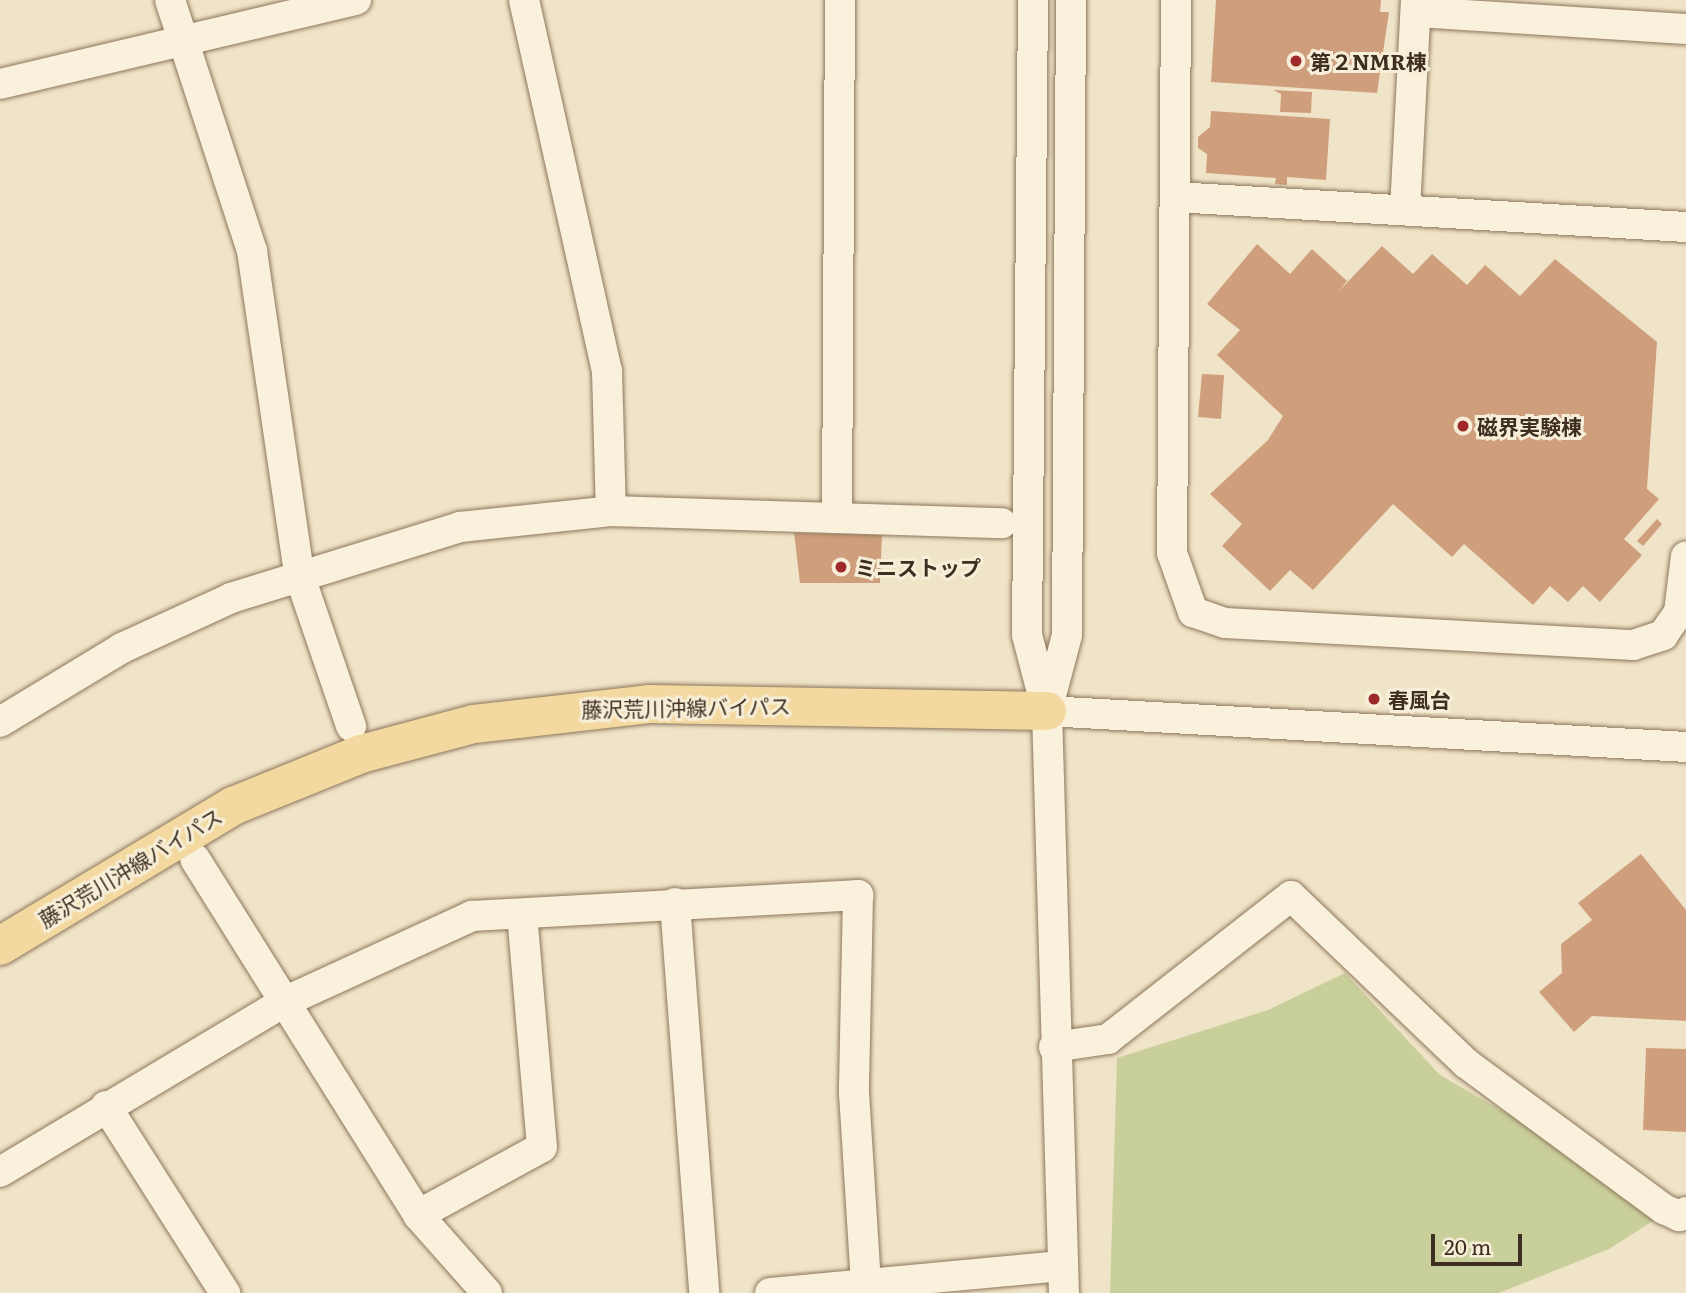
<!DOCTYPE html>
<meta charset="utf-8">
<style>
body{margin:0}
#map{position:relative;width:1686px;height:1293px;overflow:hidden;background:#f0e4c8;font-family:Literata,"Noto Sans JP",serif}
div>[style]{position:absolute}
.green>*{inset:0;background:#c9cf9b}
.building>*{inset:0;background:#cf9f7d}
.roads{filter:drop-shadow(0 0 2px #8d765c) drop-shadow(0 0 2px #8d765c)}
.minor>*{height:30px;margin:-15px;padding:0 15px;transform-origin:15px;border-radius:15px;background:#faf1dc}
.major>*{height:38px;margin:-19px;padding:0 19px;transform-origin:19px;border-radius:19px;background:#f3d9a0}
.dots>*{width:19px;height:19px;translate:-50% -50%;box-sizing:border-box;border:4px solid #f7eed8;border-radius:50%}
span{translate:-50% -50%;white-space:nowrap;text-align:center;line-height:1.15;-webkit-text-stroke:6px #f7eed8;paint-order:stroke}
.poi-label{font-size:21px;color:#3d2e20;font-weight:700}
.left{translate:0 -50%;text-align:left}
.street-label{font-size:21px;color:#3d2e20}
.scale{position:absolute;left:1431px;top:1234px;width:91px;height:32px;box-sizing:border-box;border:4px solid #3d2e20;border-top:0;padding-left:9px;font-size:21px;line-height:24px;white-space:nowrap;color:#3d2e20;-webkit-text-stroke:5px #f7eed8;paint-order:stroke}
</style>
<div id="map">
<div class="green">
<div style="clip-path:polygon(1345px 973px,1440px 1075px,1525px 1124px,1656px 1219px,1609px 1249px,1499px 1293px,1110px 1293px,1117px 1058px,1268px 1010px)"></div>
</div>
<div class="building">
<div style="clip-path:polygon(1216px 0,1381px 0,1380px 12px,1389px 12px,1377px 93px,1211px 82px)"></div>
<div style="clip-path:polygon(1273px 90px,1312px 92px,1311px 113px,1280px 112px,1281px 94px)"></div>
<div style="clip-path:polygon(1211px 111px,1330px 119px,1326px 180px,1287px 177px,1287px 185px,1275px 184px,1276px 178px,1206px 173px,1207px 154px,1198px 148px,1198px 137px,1210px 127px)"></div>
<div style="clip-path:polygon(1257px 244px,1290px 274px,1312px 249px,1347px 281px,1338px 292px,1382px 246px,1413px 274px,1432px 254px,1467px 285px,1485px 265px,1520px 296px,1555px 259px,1657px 342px,1647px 489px,1659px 499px,1624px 539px,1642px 555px,1600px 602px,1583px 586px,1568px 602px,1550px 586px,1533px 605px,1464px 544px,1452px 557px,1393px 504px,1313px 590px,1290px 570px,1270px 591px,1222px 546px,1242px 524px,1210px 494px,1268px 440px,1283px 416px,1217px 355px,1240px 330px,1207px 304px)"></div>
<div style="clip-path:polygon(1202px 374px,1224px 375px,1221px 419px,1198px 417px)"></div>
<div style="clip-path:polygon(1657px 519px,1662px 524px,1643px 546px,1637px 541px)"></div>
<div style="clip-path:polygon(794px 533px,882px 535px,880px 583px,800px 583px)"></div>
<div style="clip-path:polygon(1641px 854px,1686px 910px,1686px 1021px,1592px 1016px,1574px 1032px,1539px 992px,1562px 973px,1561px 944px,1592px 920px,1578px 903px)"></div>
<div style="clip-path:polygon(1646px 1048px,1686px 1049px,1686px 1132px,1643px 1130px)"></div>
</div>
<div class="roads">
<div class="minor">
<div style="left:170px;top:0;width:264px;rotate:71.9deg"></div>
<div style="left:252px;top:251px;width:326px;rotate:81.7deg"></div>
<div style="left:299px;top:574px;width:161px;rotate:71.1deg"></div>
<div style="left:524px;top:0;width:380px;rotate:77.4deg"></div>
<div style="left:607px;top:371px;width:140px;rotate:88.4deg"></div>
<div style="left:1033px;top:0;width:635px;rotate:90.54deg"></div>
<div style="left:1027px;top:635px;width:79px;rotate:75.3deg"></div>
<div style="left:1047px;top:711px;width:582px;rotate:88.33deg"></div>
<div style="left:1176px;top:0;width:553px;rotate:90.41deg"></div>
<div style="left:1172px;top:553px;width:63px;rotate:70.4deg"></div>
<div style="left:1193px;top:612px;width:34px;rotate:19deg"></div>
<div style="left:1225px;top:623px;width:409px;rotate:3.1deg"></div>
<div style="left:1633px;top:645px;width:32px;rotate:-18deg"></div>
<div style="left:1663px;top:635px;width:28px;rotate:-55deg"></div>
<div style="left:1679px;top:612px;width:56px;rotate:-82.9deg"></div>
<div style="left:1416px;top:12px;width:271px;rotate:3.6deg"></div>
<div style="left:0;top:84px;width:366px;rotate:-13.3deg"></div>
<div style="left:1175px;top:197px;width:512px;rotate:3.36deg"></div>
<div style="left:1405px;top:210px;width:210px;rotate:-87deg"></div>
<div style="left:837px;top:518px;width:518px;rotate:-89.67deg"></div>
<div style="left:1048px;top:707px;width:74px;rotate:-75.2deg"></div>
<div style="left:1067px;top:635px;width:635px;rotate:-89.64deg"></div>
<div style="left:1047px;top:711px;width:640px;rotate:3.22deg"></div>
<div style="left:0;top:722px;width:143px;rotate:-31.2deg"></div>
<div style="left:122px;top:648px;width:120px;rotate:-24.6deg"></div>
<div style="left:231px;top:598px;width:240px;rotate:-17.2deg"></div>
<div style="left:460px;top:527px;width:152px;rotate:-6deg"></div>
<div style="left:611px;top:511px;width:391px;rotate:1.8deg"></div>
<div style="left:195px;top:859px;width:420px;rotate:57.9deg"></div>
<div style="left:418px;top:1215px;width:104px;rotate:48.5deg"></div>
<div style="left:675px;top:903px;width:391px;rotate:85.7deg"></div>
<div style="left:1054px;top:1047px;width:55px;rotate:-8.4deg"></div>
<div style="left:1108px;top:1039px;width:232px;rotate:-38deg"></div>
<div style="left:1291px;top:896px;width:243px;rotate:43.7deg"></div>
<div style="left:1467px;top:1064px;width:245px;rotate:36.4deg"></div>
<div style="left:1664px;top:1209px;width:17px;rotate:25deg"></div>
<div style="left:1679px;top:1216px;width:8px;rotate:-30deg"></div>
<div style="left:106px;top:1106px;width:222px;rotate:57.5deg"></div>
<div style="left:0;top:1172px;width:329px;rotate:-30.9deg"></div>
<div style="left:282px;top:1003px;width:209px;rotate:-24.6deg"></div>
<div style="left:472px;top:916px;width:387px;rotate:-3.1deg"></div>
<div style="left:858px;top:895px;width:198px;rotate:91.2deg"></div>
<div style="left:854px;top:1093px;width:190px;rotate:86.4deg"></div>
<div style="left:418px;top:1215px;width:141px;rotate:-28.7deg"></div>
<div style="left:542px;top:1147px;width:232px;rotate:-94.9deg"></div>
<div style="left:770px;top:1293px;width:294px;rotate:-5.3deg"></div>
</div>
<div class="major">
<div style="left:0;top:946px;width:272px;rotate:-31deg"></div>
<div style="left:233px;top:806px;width:138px;rotate:-22.1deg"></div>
<div style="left:361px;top:754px;width:117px;rotate:-14.9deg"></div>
<div style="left:474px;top:724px;width:176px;rotate:-6.5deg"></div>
<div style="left:649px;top:704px;width:398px;rotate:1deg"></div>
</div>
</div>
<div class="dots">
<div style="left:1296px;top:61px;background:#9e2a2b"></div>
<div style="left:1463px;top:426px;background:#9e2a2b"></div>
<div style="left:841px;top:567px;background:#9e2a2b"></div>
<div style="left:1374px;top:699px;background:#9e2a2b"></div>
</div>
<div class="poi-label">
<span class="left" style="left:1310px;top:61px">第２NMR棟</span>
<span class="left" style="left:1477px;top:426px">磁界実験棟</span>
<span class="left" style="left:855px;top:567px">ミニストップ</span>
<span class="left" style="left:1388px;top:699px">春風台</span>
</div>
<div class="street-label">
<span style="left:686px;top:707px;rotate:-1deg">藤沢荒川沖線バイパス</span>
<span style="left:130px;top:867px;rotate:-31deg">藤沢荒川沖線バイパス</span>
</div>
<div class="scale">20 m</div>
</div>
